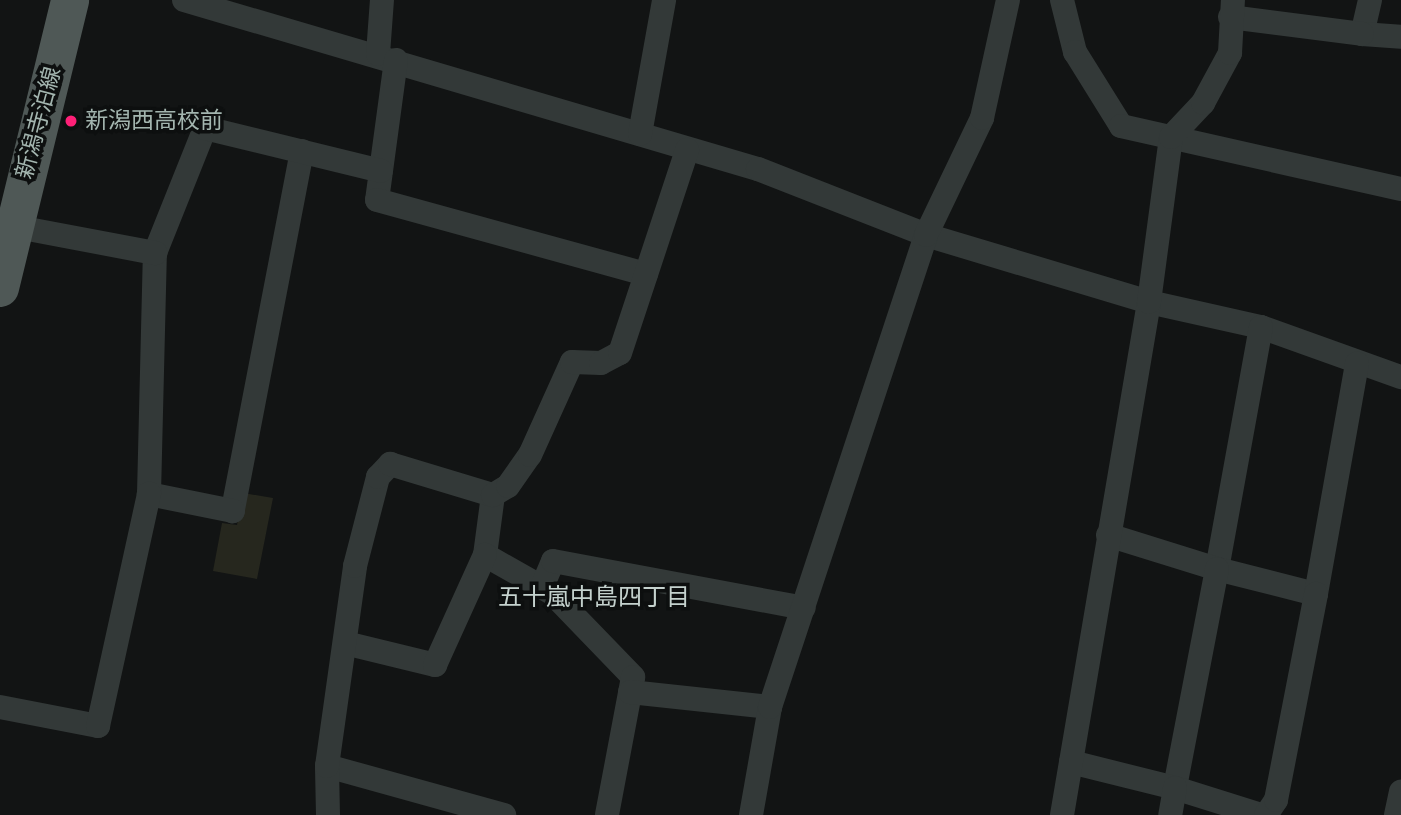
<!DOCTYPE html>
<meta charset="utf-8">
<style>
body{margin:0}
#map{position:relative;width:1401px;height:815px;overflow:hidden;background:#121414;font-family:"Roboto Condensed","Noto Sans JP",sans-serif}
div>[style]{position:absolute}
.green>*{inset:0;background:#26271e}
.street>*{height:24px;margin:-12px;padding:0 12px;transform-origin:12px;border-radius:12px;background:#333938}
.primary>*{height:38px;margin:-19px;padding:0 19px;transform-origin:19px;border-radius:19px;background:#4f5856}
.dots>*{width:19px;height:19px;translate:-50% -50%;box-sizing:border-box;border:4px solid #0d0f0f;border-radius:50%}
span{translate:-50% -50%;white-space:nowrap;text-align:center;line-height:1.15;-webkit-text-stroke:7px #0d0f0f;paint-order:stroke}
.poi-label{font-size:23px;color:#a3b5af}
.left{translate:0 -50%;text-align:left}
.street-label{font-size:23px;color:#a3b5af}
.neighbourhood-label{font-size:24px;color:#c4d1cd}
</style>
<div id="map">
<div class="green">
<div style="clip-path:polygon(243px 493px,273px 498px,257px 579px,213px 571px,222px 523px,237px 525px)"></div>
</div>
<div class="street">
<div style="left:184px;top:0;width:598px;rotate:16.41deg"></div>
<div style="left:758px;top:169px;width:180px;rotate:21.4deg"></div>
<div style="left:926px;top:235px;width:233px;rotate:16.7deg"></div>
<div style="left:1149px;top:302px;width:115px;rotate:12.6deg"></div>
<div style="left:1261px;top:327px;width:149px;rotate:19.7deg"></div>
<div style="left:1062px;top:0;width:54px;rotate:76deg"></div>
<div style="left:1075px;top:52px;width:87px;rotate:58.1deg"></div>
<div style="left:1121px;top:126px;width:287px;rotate:12.7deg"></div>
<div style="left:1370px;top:0;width:35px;rotate:103deg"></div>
<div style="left:1362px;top:34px;width:39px;rotate:4deg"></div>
<div style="left:1230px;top:17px;width:133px;rotate:7.3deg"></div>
<div style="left:378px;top:54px;width:54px;rotate:-85.8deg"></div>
<div style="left:396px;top:60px;width:141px;rotate:97.7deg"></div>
<div style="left:377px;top:200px;width:279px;rotate:15.4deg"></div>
<div style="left:640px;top:134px;width:136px;rotate:-79.8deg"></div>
<div style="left:302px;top:151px;width:367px;rotate:100.9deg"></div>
<div style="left:233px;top:511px;width:86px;rotate:-168.6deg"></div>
<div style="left:149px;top:494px;width:241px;rotate:-88.6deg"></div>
<div style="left:155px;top:253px;width:135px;rotate:-68.2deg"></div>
<div style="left:205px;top:128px;width:181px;rotate:13.7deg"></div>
<div style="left:12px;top:226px;width:146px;rotate:10.7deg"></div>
<div style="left:1261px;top:327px;width:246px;rotate:100.3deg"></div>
<div style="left:1217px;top:569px;width:102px;rotate:14.2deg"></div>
<div style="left:1316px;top:594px;width:234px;rotate:-79.9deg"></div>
<div style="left:493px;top:495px;width:61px;rotate:97.6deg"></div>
<div style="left:485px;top:555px;width:77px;rotate:29.6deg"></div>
<div style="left:552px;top:593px;width:117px;rotate:46deg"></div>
<div style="left:633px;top:677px;width:140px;rotate:100.7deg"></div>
<div style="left:1108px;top:535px;width:114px;rotate:17.3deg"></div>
<div style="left:1217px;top:569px;width:223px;rotate:100.9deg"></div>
<div style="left:1175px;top:788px;width:90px;rotate:17.4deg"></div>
<div style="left:542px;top:587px;width:28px;rotate:-67deg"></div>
<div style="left:553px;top:561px;width:255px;rotate:10.6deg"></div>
<div style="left:345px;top:643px;width:93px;rotate:13.7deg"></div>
<div style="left:435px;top:665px;width:121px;rotate:-65.6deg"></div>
<div style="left:630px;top:692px;width:141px;rotate:6.1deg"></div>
<div style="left:0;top:707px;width:100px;rotate:11deg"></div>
<div style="left:98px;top:726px;width:238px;rotate:-77.6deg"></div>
<div style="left:1071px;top:762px;width:107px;rotate:14deg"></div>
<div style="left:1175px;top:788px;width:27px;rotate:100deg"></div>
<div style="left:327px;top:766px;width:184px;rotate:15.5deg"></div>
<div style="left:328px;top:815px;width:49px;rotate:-91.2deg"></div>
<div style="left:327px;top:766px;width:202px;rotate:-82deg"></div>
<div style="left:355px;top:566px;width:92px;rotate:-75.5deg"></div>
<div style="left:378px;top:477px;width:18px;rotate:-47deg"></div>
<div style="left:390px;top:464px;width:108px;rotate:16.8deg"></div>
<div style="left:493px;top:495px;width:17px;rotate:-31deg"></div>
<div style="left:508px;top:486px;width:38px;rotate:-55deg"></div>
<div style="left:530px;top:455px;width:102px;rotate:-65.7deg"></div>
<div style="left:572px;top:362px;width:29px;rotate:2deg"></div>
<div style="left:601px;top:363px;width:21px;rotate:-28deg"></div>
<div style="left:620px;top:353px;width:214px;rotate:-71.7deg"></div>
<div style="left:751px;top:815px;width:110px;rotate:-80deg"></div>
<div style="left:770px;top:707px;width:497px;rotate:-71.7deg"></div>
<div style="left:926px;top:235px;width:130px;rotate:-64.4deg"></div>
<div style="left:982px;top:118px;width:121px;rotate:-77.6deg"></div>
<div style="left:1062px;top:815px;width:520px;rotate:-80.37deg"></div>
<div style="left:1149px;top:302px;width:166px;rotate:-82.4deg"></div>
<div style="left:1171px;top:137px;width:47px;rotate:-46.7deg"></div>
<div style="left:1203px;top:103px;width:57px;rotate:-61.6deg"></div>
<div style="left:1230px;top:53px;width:53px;rotate:-86.8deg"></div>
<div style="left:1266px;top:815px;width:18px;rotate:-56deg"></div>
<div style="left:1276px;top:800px;width:210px;rotate:-79deg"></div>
<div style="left:1396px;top:815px;width:24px;rotate:-78deg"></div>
</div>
<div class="primary">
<div style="left:0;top:288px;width:296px;rotate:-76.3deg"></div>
</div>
<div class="dots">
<div style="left:71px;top:121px;background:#fe2077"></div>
</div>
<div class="poi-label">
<span class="left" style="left:85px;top:121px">新潟西高校前</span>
</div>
<div class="street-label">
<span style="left:39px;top:123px;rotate:-75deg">新潟寺泊線</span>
</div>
<div class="neighbourhood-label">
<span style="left:594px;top:598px">五十嵐中島四丁目</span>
</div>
</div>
